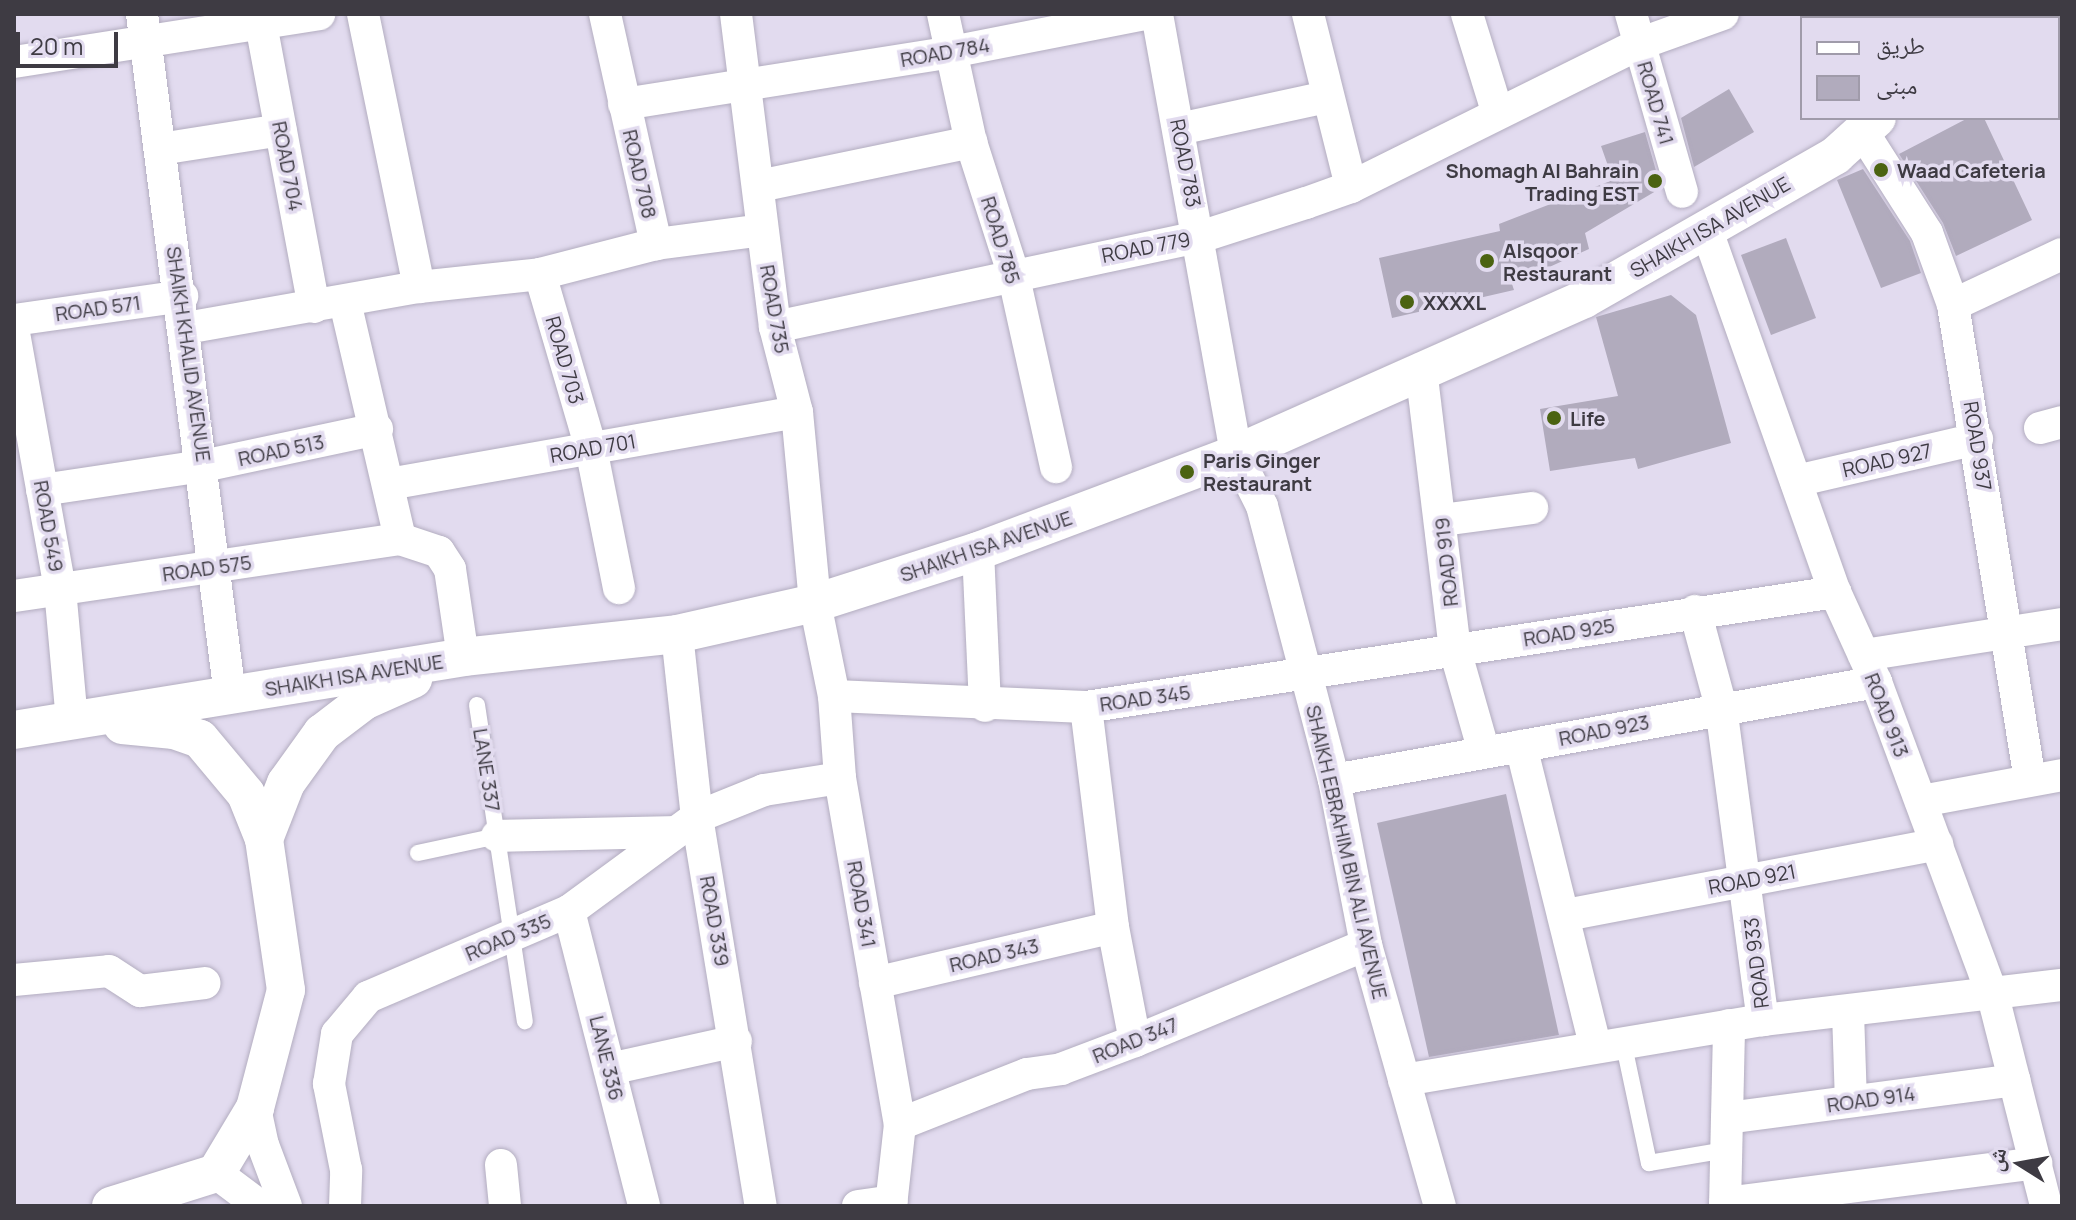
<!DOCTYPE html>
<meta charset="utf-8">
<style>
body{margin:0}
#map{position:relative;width:2076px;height:1220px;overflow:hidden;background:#e2dbef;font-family:Manrope,"Noto Naskh Arabic",sans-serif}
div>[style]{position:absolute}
.building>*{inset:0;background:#b1abbd}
.roads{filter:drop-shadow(0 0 2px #b3adc0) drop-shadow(0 0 2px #b3adc0)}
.service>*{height:16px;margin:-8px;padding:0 8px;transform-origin:8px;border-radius:8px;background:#fff}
.minor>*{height:32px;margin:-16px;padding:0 16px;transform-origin:16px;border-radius:16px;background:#fff}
.tertiary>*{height:38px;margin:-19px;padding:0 19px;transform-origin:19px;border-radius:19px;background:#fff}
.dots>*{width:22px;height:22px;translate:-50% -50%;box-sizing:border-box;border:4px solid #e2dbef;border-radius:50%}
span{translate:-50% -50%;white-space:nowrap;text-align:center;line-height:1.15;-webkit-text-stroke:7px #e2dbef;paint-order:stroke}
.street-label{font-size:20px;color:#3e3b43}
.poi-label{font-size:20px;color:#3e3b43;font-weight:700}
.right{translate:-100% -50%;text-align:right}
.left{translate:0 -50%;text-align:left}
.frame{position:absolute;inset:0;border:16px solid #3e3b43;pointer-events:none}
.legend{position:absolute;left:1800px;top:16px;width:260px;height:104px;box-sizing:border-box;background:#e2dbef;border:2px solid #a09baa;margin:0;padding:10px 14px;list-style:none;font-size:24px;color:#3e3b43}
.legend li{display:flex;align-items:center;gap:16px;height:40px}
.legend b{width:40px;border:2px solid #a09baa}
.north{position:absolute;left:1980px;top:1124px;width:80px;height:80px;-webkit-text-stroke:6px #e2dbef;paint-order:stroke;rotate:281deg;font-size:22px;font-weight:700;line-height:32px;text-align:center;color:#3e3b43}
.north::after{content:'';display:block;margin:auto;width:28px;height:36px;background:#3e3b43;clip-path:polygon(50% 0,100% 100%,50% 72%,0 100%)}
.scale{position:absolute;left:16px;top:32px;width:102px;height:36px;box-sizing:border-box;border:4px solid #3e3b43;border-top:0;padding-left:10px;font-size:24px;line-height:28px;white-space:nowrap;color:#3e3b43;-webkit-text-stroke:6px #e2dbef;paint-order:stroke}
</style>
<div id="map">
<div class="building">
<div style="clip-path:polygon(1729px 89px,1754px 132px,1694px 167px,1681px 118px)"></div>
<div style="clip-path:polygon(1968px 118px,1984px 118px,2032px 220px,1956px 256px,1943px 223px,1899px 154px)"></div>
<div style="clip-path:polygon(1645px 132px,1661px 188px,1585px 233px,1589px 249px,1512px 284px,1514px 290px,1392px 318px,1379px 258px,1500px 231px,1499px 224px,1613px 180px,1601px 146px)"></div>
<div style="clip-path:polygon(1863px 169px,1910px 241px,1921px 273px,1881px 288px,1837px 180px)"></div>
<div style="clip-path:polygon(1786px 238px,1816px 318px,1771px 335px,1741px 255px)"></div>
<div style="clip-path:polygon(1671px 295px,1696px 315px,1731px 443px,1638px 469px,1635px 458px,1550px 471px,1540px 409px,1618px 396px,1596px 317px)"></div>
<div style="clip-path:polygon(1506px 794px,1559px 1035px,1429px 1057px,1377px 823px)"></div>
</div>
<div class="roads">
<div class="service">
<div style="left:477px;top:705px;width:320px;rotate:81.4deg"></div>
<div style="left:418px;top:853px;width:81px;rotate:-12.1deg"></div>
<div style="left:1623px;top:1041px;width:125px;rotate:78deg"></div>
<div style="left:1649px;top:1163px;width:78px;rotate:-9.6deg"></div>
</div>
<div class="minor">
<div style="left:142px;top:14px;width:687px;rotate:82.64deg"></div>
<div style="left:363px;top:14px;width:279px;rotate:78.4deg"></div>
<div style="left:605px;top:14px;width:236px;rotate:77.5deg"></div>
<div style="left:736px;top:14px;width:315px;rotate:82.9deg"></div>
<div style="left:775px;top:327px;width:88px;rotate:75.5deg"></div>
<div style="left:797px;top:412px;width:192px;rotate:84.6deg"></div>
<div style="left:815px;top:603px;width:95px;rotate:78.5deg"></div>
<div style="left:834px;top:696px;width:82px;rotate:85.8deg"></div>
<div style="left:840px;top:778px;width:351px;rotate:80.2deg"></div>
<div style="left:900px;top:1124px;width:82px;rotate:96.3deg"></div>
<div style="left:943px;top:14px;width:131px;rotate:77.7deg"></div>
<div style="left:971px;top:142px;width:138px;rotate:72.2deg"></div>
<div style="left:1013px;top:273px;width:199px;rotate:77.5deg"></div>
<div style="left:1157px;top:14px;width:447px;rotate:79.8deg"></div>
<div style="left:1236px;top:454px;width:58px;rotate:63.4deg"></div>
<div style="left:1262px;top:506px;width:283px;rotate:75.3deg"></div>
<div style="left:1334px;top:780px;width:168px;rotate:79deg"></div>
<div style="left:1366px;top:945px;width:271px;rotate:74.2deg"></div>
<div style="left:1308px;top:14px;width:178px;rotate:76deg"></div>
<div style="left:1467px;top:14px;width:102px;rotate:72.8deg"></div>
<div style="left:1631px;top:14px;width:185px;rotate:74deg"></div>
<div style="left:261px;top:24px;width:288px;rotate:79.4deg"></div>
<div style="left:14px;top:62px;width:309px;rotate:-8.9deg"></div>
<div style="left:624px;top:104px;width:331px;rotate:-9deg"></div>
<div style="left:951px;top:52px;width:197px;rotate:-11.1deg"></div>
<div style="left:1179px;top:129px;width:151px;rotate:-12.2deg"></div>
<div style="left:1864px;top:134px;width:117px;rotate:57.5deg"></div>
<div style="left:1927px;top:233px;width:77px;rotate:70.1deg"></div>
<div style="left:1953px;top:305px;width:481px;rotate:80.8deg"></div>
<div style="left:160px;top:149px;width:122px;rotate:-8.9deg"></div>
<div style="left:759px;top:186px;width:217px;rotate:-11.7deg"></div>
<div style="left:1707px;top:231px;width:383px;rotate:70.5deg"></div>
<div style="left:1835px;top:592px;width:99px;rotate:65.5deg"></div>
<div style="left:1876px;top:682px;width:335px;rotate:69.6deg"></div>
<div style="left:1993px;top:996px;width:217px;rotate:75.8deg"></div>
<div style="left:540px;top:274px;width:181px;rotate:73.7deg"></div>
<div style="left:591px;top:448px;width:143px;rotate:78.7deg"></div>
<div style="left:345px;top:302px;width:243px;rotate:76.9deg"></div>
<div style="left:400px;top:539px;width:41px;rotate:18.4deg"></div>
<div style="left:439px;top:552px;width:20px;rotate:57deg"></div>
<div style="left:450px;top:569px;width:89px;rotate:81.6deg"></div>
<div style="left:1953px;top:305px;width:120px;rotate:-25.1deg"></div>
<div style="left:14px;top:320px;width:170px;rotate:-8.1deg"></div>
<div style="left:775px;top:327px;width:434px;rotate:-12deg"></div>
<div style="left:1200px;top:237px;width:111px;rotate:-17.8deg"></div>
<div style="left:1306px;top:203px;width:48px;rotate:-19.6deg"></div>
<div style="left:1351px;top:187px;width:322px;rotate:-26.4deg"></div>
<div style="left:1639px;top:44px;width:89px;rotate:-19.7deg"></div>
<div style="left:186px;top:328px;width:237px;rotate:-10deg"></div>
<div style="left:419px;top:287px;width:122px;rotate:-6.1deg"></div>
<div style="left:540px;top:274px;width:120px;rotate:-14.5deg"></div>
<div style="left:656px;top:244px;width:107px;rotate:-7.5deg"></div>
<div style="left:14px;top:333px;width:260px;rotate:79.8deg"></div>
<div style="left:60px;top:589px;width:132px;rotate:84.8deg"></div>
<div style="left:1421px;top:369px;width:283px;rotate:83.1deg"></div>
<div style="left:1455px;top:650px;width:106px;rotate:74.1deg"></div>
<div style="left:2040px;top:428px;width:23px;rotate:-15deg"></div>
<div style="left:1796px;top:481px;width:186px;rotate:-13.1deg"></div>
<div style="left:389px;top:484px;width:414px;rotate:-10deg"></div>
<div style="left:42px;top:490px;width:163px;rotate:-8.5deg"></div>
<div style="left:203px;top:466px;width:178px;rotate:-12deg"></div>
<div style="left:1442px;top:520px;width:91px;rotate:-7.6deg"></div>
<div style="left:978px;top:551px;width:155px;rotate:87.4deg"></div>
<div style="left:14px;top:596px;width:390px;rotate:-8.4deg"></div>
<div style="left:1695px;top:611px;width:99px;rotate:74.8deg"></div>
<div style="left:1721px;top:707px;width:316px;rotate:82.4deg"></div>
<div style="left:1763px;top:1020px;width:301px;rotate:-6.7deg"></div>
<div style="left:677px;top:634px;width:184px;rotate:83.8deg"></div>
<div style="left:697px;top:817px;width:394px;rotate:80.7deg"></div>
<div style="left:1864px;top:655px;width:200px;rotate:-8.9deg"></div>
<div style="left:834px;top:696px;width:252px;rotate:2.5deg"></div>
<div style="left:1086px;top:707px;width:758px;rotate:-8.73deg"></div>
<div style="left:1086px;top:707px;width:222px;rotate:83deg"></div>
<div style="left:1113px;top:927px;width:116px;rotate:79.1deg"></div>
<div style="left:1521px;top:746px;width:309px;rotate:76.1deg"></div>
<div style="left:1334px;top:780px;width:551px;rotate:-10.25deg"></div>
<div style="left:1921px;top:801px;width:143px;rotate:-10.4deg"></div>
<div style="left:497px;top:836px;width:177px;rotate:-1.3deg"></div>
<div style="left:569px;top:911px;width:304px;rotate:75.7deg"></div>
<div style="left:1566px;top:915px;width:378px;rotate:-10.8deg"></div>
<div style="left:14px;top:980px;width:95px;rotate:-5.4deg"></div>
<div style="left:109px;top:971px;width:37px;rotate:33deg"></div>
<div style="left:140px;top:991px;width:65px;rotate:-7deg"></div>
<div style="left:875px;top:983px;width:244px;rotate:-13.2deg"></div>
<div style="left:1848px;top:1012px;width:89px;rotate:88.1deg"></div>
<div style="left:610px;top:1069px;width:129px;rotate:-12.5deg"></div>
<div style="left:1404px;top:1080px;width:364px;rotate:-9.5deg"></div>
<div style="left:255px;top:1108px;width:38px;rotate:78deg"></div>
<div style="left:263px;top:1145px;width:65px;rotate:69.3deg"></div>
<div style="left:1727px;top:1118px;width:290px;rotate:-7.5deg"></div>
<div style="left:900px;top:1124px;width:136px;rotate:-21.5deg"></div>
<div style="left:1027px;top:1074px;width:34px;rotate:-8deg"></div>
<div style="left:1061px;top:1069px;width:79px;rotate:-20.7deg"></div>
<div style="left:1135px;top:1041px;width:250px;rotate:-22.6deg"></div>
<div style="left:501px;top:1165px;width:41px;rotate:84.4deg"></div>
<div style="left:216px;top:1173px;width:55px;rotate:36.9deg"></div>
<div style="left:1725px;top:1203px;width:314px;rotate:-7.3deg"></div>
<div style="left:345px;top:1206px;width:36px;rotate:-88deg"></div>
<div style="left:346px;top:1170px;width:88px;rotate:-101.2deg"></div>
<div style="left:329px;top:1084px;width:51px;rotate:-80.9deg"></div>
<div style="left:337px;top:1034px;width:48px;rotate:-50deg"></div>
<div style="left:368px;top:997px;width:219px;rotate:-23.2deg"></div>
<div style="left:569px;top:911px;width:159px;rotate:-36.3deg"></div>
<div style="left:697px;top:817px;width:72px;rotate:-21.9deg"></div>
<div style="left:764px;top:790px;width:77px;rotate:-9deg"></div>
<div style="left:858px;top:1206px;width:34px;rotate:-8deg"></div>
<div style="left:1725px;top:1206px;width:181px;rotate:-88.7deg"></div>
</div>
<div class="tertiary">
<div style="left:1944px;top:18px;width:4px;rotate:-63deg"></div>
<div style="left:14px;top:730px;width:455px;rotate:-9.2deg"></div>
<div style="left:463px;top:657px;width:215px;rotate:-6.1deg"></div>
<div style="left:677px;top:634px;width:141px;rotate:-12.7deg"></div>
<div style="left:815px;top:603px;width:171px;rotate:-17.7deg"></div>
<div style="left:978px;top:551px;width:276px;rotate:-20.6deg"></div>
<div style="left:1236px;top:454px;width:381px;rotate:-24deg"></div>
<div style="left:1584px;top:299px;width:290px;rotate:-29.7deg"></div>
<div style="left:1836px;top:155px;width:55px;rotate:-42.1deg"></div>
<div style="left:264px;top:839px;width:60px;rotate:-68.6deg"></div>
<div style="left:286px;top:783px;width:62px;rotate:-54.2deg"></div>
<div style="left:322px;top:733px;width:53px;rotate:-37.3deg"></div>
<div style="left:364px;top:701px;width:54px;rotate:-24.2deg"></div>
<div style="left:111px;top:1206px;width:110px;rotate:-17.4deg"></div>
<div style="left:216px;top:1173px;width:76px;rotate:-59deg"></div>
<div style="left:255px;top:1108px;width:122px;rotate:-75.3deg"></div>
<div style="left:286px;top:990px;width:153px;rotate:-98.3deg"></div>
<div style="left:264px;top:839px;width:48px;rotate:-111.8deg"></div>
<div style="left:246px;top:794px;width:72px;rotate:-129.9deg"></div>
<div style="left:200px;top:739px;width:28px;rotate:-161deg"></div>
<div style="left:174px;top:730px;width:52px;rotate:-174.5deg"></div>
</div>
</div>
<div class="dots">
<div style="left:1881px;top:170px;background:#4b6311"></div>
<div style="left:1655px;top:181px;background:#4b6311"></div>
<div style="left:1487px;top:261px;background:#4b6311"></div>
<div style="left:1407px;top:302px;background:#4b6311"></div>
<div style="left:1554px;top:418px;background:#4b6311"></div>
<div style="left:1187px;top:472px;background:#4b6311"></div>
</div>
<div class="street-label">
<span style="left:945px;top:52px;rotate:-10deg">ROAD 784</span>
<span style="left:1656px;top:103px;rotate:74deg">ROAD 741</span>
<span style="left:1186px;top:163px;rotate:79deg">ROAD 783</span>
<span style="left:288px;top:166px;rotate:79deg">ROAD 704</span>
<span style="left:640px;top:174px;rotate:77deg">ROAD 708</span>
<span style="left:1710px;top:227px;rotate:-30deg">SHAIKH ISA AVENUE</span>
<span style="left:1001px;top:240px;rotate:73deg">ROAD 785</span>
<span style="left:1146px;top:247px;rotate:-11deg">ROAD 779</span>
<span style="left:98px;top:308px;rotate:-8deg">ROAD 571</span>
<span style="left:775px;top:309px;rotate:80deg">ROAD 735</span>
<span style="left:189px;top:354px;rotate:82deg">SHAIKH KHALID AVENUE</span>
<span style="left:565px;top:360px;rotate:74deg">ROAD 703</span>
<span style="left:1978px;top:446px;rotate:81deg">ROAD 937</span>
<span style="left:593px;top:448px;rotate:-10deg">ROAD 701</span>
<span style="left:281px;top:450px;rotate:-12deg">ROAD 513</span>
<span style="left:1887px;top:460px;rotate:-13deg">ROAD 927</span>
<span style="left:49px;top:526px;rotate:80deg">ROAD 549</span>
<span style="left:986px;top:546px;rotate:-19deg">SHAIKH ISA AVENUE</span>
<span style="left:1446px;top:562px;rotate:-96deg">ROAD 919</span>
<span style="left:207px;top:568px;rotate:-8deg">ROAD 575</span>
<span style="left:1569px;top:632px;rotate:-9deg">ROAD 925</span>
<span style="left:354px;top:675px;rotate:-9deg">SHAIKH ISA AVENUE</span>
<span style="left:1145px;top:698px;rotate:-8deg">ROAD 345</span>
<span style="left:1887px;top:715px;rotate:69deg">ROAD 913</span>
<span style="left:1604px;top:730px;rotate:-11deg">ROAD 923</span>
<span style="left:487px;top:770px;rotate:81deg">LANE 337</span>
<span style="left:1347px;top:852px;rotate:77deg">SHAIKH EBRAHIM BIN ALI AVENUE</span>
<span style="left:1752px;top:879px;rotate:-11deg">ROAD 921</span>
<span style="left:862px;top:904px;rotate:80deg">ROAD 341</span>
<span style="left:715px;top:921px;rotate:80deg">ROAD 339</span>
<span style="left:508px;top:937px;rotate:-23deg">ROAD 335</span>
<span style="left:994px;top:955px;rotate:-13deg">ROAD 343</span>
<span style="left:1756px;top:963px;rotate:-97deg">ROAD 933</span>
<span style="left:1135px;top:1040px;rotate:-22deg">ROAD 347</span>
<span style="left:607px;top:1058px;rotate:76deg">LANE 336</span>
<span style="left:1871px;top:1099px;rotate:-8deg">ROAD 914</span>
</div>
<div class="poi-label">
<span class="right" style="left:1639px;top:182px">Shomagh Al Bahrain<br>Trading EST</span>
<span class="left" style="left:1897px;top:170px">Waad Cafeteria</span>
<span class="left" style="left:1503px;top:262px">Alsqoor<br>Restaurant</span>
<span class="left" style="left:1423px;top:302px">XXXXL</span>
<span class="left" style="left:1570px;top:418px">Life</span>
<span class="left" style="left:1203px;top:472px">Paris Ginger<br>Restaurant</span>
</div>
<div class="frame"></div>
<ul class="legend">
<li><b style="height:10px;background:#fff"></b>طريق</li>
<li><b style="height:22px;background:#b1abbd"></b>مبنى</li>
</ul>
<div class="north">ش</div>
<div class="scale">20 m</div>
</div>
